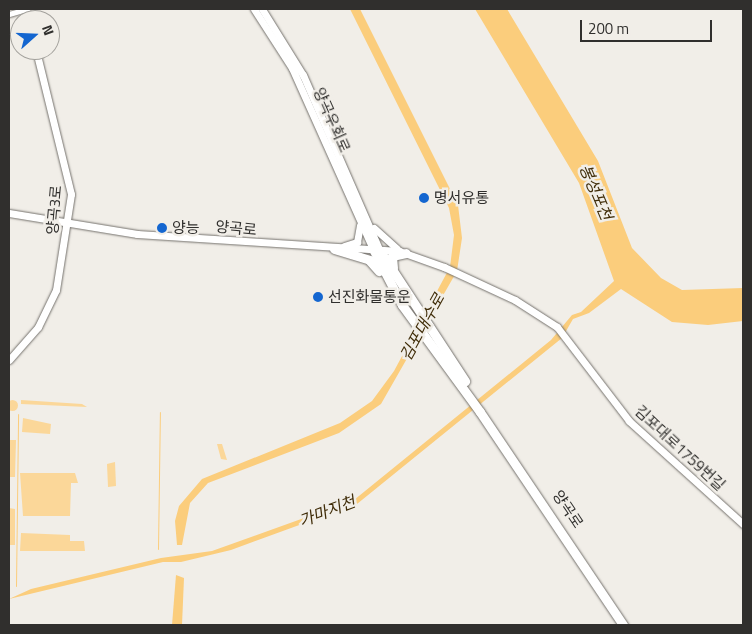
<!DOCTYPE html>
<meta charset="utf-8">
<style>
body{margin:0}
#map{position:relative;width:752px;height:634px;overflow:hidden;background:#f1eee8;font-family:"Titillium Web","Noto Sans KR",sans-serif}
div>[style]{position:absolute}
.green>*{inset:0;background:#fbd799}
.round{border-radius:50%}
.water>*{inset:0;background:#fbcd7c}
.stream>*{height:1px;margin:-0.5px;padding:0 0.5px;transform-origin:0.5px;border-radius:0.5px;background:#fbcd7c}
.roads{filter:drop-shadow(0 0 1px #75726d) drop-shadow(0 0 1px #75726d)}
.street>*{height:5px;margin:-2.5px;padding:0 2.5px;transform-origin:2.5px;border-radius:2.5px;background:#fff}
.secondary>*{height:7px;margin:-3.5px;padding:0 3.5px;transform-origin:3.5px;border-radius:3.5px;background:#fff}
.highway>*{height:9px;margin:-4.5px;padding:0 4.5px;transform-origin:4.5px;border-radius:4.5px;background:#fff}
.dots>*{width:14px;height:14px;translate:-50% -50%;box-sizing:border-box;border:2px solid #f1eee8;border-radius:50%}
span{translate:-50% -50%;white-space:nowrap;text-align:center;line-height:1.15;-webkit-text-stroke:5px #f1eee8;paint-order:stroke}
.street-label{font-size:15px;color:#302f2d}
.poi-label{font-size:15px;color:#302f2d}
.left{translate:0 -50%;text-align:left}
.water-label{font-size:16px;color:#402d09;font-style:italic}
.frame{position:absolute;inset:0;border:10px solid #302f2d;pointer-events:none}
.north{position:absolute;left:10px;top:10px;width:50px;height:50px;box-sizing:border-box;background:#f1eee8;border:1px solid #a4a29d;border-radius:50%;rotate:70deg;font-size:14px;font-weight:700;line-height:20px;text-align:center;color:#302f2d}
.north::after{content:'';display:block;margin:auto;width:18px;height:22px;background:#1466d0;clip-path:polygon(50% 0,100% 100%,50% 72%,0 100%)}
.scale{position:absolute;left:580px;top:20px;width:132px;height:22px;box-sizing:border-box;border:2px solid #302f2d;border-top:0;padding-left:6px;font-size:15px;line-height:18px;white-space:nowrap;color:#302f2d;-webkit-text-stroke:4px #f1eee8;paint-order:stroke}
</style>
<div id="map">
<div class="green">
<div class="round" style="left:6.5px;top:399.5px;width:11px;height:11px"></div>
<div style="clip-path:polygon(21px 400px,82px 404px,87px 407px,21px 404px)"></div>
<div style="clip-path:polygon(23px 418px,51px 424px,50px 434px,22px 432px)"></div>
<div style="clip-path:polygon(9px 440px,16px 440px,15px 477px,9px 477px)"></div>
<div style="clip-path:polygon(217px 444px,222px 444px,227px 460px,221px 459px)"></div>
<div style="clip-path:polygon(115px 462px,116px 486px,108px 487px,107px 464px)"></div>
<div style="clip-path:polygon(20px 473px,75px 473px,78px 483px,71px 483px,70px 516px,23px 516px)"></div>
<div style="clip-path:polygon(9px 508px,15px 509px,15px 545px,9px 545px)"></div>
<div style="clip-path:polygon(21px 533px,70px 535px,70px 541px,84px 541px,85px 551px,20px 551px)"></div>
</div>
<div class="water">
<div style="clip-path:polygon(350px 9px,360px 9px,458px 205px,462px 238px,457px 271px,381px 404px,339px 433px,208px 483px,190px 503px,182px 545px,177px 545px,175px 521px,179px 506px,202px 479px,340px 423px,372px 401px,394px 371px,450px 267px,454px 235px,449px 208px)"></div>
<div style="clip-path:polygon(475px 9px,507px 9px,598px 161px,632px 248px,661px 278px,682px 290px,743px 288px,743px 321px,708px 325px,672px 322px,621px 289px,589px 313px,573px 319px,562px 338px,357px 504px,231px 550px,181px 562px,163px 562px,9px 599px,31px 589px,161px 558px,212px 551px,354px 500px,551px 340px,572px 315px,581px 312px,614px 281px,579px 183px)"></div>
<div style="clip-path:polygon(176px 575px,184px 578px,182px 625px,172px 625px)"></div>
</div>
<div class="stream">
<div style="left:158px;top:549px;width:137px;rotate:-89.2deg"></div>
<div style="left:16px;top:586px;width:172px;rotate:-89.3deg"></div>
</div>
<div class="roads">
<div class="street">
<div style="left:9px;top:14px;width:18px;rotate:-16deg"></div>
</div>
<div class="secondary">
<div style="left:26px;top:9px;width:11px;rotate:75deg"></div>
<div style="left:254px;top:9px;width:70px;rotate:57.2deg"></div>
<div style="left:292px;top:68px;width:198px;rotate:65.9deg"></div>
<div style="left:262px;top:9px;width:78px;rotate:58.2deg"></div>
<div style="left:303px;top:75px;width:190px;rotate:66.4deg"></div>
<div style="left:9px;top:213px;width:130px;rotate:9.3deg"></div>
<div style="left:137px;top:234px;width:263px;rotate:3.7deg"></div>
<div style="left:399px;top:251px;width:48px;rotate:19.6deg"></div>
<div style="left:444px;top:267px;width:78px;rotate:24.9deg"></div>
<div style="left:515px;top:300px;width:50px;rotate:32.7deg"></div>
<div style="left:557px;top:327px;width:118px;rotate:52.5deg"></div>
<div style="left:629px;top:421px;width:154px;rotate:42.1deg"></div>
<div style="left:374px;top:228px;width:31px;rotate:42deg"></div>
<div style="left:344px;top:246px;width:14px;rotate:-17deg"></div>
<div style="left:357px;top:242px;width:17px;rotate:-80deg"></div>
<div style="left:9px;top:360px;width:44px;rotate:-48.7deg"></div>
<div style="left:38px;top:327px;width:41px;rotate:-64.1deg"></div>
<div style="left:56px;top:290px;width:97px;rotate:-81.1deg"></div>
<div style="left:71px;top:194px;width:148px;rotate:-103.7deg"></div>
</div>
<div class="highway">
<div style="left:334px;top:249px;width:37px;rotate:17deg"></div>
<div style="left:369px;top:260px;width:15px;rotate:48deg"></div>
<div style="left:373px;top:249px;width:63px;rotate:62.6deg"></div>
<div style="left:402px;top:305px;width:132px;rotate:53.9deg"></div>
<div style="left:480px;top:412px;width:257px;rotate:56.1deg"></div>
<div style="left:382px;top:254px;width:152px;rotate:56.8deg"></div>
<div style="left:393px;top:268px;width:12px;rotate:-95deg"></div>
<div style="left:392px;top:256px;width:14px;rotate:-12deg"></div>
</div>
</div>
<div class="dots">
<div style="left:424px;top:198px;background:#1466d0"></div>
<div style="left:162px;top:228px;background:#1466d0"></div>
<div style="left:318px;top:297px;background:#1466d0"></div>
</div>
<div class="street-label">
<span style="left:332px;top:120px;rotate:66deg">양곡우회로</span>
<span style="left:54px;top:210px;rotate:-85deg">양곡3로</span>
<span style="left:236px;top:228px;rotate:5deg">양곡로</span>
<span style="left:680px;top:448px;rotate:43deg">김포대로1759번길</span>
<span style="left:568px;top:509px;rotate:56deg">양곡로</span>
</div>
<div class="poi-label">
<span class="left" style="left:434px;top:198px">명서유통</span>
<span class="left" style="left:172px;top:228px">양능</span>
<span class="left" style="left:328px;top:297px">선진화물통운</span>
</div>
<div class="water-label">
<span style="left:596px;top:192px;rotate:67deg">봉성포천</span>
<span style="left:422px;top:327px;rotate:-61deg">김포대수로</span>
<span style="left:327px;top:511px;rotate:-21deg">가마지천</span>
</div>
<div class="frame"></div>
<div class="north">N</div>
<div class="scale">200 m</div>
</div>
